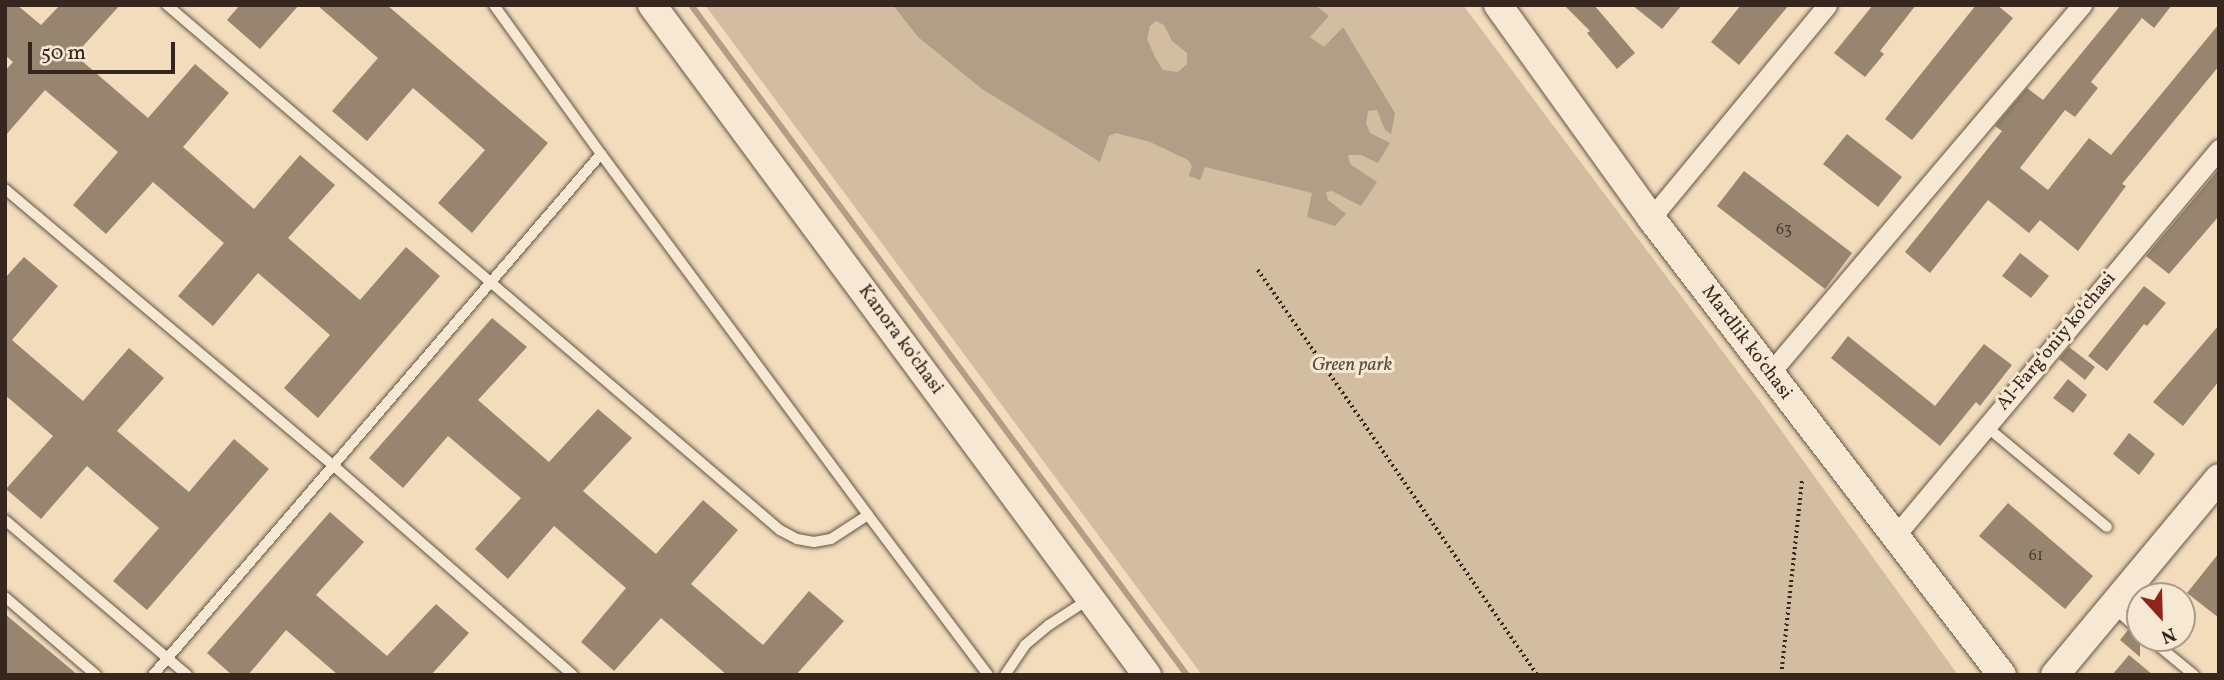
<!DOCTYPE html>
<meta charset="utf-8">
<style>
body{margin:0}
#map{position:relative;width:2224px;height:680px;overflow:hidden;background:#f2dcbc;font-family:Vollkorn,serif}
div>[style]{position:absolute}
.green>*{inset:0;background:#d2bda1}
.water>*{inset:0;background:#b29e86}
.stream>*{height:6px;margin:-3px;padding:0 3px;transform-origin:3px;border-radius:3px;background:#b29e86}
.building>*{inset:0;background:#988570}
.path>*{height:3.5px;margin-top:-1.75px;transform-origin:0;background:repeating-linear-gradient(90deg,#36261e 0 2px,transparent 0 5.5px)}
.roads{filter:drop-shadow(0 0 2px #655446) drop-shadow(0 0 2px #655446)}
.lane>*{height:10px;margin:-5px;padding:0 5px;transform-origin:5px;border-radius:5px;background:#f7e8d3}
.street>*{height:19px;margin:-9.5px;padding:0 9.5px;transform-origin:9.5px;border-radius:9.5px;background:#f7e8d3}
.secondary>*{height:28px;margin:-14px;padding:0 14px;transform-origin:14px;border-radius:14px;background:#f7e8d3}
span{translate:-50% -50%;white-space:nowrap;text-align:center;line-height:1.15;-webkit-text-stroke:6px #f7e8d3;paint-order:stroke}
.number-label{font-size:16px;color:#4e3e32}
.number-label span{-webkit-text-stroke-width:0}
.street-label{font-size:19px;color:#36261e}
.park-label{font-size:19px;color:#5d4c3f;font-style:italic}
.frame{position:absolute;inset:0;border:7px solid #36261e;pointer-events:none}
.north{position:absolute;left:2126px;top:582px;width:70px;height:70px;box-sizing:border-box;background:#f7e8d3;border:2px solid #aa9a8b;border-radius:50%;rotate:158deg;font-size:19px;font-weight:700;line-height:28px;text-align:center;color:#36261e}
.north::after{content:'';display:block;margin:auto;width:24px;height:32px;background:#8f2418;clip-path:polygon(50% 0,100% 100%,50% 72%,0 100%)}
.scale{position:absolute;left:28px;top:42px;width:147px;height:32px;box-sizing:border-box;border:4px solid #36261e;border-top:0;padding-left:9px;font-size:21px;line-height:24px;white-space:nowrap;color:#36261e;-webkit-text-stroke:5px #f7e8d3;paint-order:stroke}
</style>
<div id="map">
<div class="green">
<div style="clip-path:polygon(705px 5px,1463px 5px,1765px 408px,1958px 675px,1202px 675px)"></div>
</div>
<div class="water">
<div style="clip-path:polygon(evenodd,893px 5px,1315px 5px,1329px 16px,1310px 37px,1324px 47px,1343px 27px,1395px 113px,1391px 134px,1385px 130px,1377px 110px,1368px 111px,1366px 123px,1370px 133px,1390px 143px,1378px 163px,1361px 155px,1348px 155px,1350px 164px,1377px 182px,1361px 206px,1332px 191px,1326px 192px,1328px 200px,1346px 214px,1335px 226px,1307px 217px,1312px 193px,1205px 167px,1200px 180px,1189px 176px,1192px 166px,1188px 160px,1150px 142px,1116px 133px,1109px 136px,1100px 162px,982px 89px,918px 37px,893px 5px,1156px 21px,1164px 25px,1172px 41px,1187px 53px,1187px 64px,1178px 72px,1163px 70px,1155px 57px,1147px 39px,1150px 26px,1156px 21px)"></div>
</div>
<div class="stream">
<div style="left:691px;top:5px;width:834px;rotate:53.49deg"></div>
</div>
<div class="building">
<div style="clip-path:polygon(5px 5px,17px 5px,41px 25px,60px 5px,120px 5px,75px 55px,148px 118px,195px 64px,229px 93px,183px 147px,254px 209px,300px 155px,335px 185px,288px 238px,360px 300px,406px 247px,440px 276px,318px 418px,284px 388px,330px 335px,258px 273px,213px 326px,178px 296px,224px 243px,153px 182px,106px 234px,73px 205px,118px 152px,45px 90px,5px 136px,5px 71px,13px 62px,5px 55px)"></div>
<div style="clip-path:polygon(240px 5px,299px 5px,260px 49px,227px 20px)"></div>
<div style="clip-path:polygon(317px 5px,387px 5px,548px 143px,472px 233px,438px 203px,485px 150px,413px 88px,367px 141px,332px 111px,378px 58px)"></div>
<div style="clip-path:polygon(1564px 5px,1594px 5px,1635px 53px,1617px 69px,1587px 33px,1590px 31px)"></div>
<div style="clip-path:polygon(1632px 5px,1682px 5px,1662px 29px)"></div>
<div style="clip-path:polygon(1741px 5px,1789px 5px,1739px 65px,1711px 42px)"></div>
<div style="clip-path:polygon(1873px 5px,1916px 5px,1880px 51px,1884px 54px,1865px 77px,1834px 53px)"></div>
<div style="clip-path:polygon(1976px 5px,1997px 5px,2013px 18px,1912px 140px,1885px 119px)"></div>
<div style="clip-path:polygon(2121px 5px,2172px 5px,2154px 28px,2142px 18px,2091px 82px,2098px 88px,2075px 117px,2065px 110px,2020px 168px,2048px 190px,2089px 138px,2111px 155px,2219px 24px,2219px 66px,2122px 184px,2126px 186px,2078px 251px,2040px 220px,2029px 233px,1988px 200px,1930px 273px,1905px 252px,2002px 131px,1995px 126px,2027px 88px,2043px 100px)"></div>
<div style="clip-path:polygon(1847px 134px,1902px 177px,1878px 207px,1823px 164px)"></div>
<div style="clip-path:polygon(2219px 169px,2219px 216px,2169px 274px,2146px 256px)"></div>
<div style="clip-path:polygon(1744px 171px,1852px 253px,1825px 289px,1717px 206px)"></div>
<div style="clip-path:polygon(2020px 253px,2049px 276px,2031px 298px,2002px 276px)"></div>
<div style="clip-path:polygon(24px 257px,58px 286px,12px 340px,83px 401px,129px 348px,164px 378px,117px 431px,189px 492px,234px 439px,269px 469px,147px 610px,113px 581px,159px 528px,87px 466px,41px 519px,6px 489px,53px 436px,5px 395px,5px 278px)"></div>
<div style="clip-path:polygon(2144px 286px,2166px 303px,2147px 326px,2144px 324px,2107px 371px,2088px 356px)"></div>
<div style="clip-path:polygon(492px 318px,527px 347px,478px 400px,549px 462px,598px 409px,632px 438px,583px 491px,656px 554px,703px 500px,738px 530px,691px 584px,763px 645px,809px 591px,844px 621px,796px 675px,727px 675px,661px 618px,614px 671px,581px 642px,626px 588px,554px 526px,508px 579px,475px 549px,521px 498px,448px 436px,403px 488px,369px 458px)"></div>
<div style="clip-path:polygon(2219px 325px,2219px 381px,2183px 426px,2153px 402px)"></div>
<div style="clip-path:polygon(1848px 336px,1935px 406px,1984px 344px,2012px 365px,1980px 406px,1976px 402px,1940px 446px,1831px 358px)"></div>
<div style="clip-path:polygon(2069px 347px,2095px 367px,2085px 380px,2059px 359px)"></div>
<div style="clip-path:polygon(2068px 379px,2087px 395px,2073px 413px,2053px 398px)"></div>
<div style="clip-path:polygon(2129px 433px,2155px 454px,2139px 475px,2113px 454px)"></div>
<div style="clip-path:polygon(2008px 503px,2093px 576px,2065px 609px,1979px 536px)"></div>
<div style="clip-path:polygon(330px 512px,364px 542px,316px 595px,387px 656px,436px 604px,469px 633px,431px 675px,338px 675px,286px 630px,248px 675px,232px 675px,207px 653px)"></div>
<div style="clip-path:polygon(2219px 553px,2219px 618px,2187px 593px)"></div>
<div style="clip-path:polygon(5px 614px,78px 675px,5px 675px)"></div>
<div style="clip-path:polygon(2128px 630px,2140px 638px,2140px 657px,2120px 640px)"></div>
<div style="clip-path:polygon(2129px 655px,2153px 675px,2112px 675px)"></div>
</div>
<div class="path">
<div style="left:1258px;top:270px;width:492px;rotate:55.4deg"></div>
<div style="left:1781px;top:675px;width:197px;rotate:-83.9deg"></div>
</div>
<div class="roads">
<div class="lane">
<div style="left:167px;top:5px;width:807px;rotate:40.58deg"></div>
<div style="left:780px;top:530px;width:19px;rotate:28deg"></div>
<div style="left:797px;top:539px;width:17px;rotate:10deg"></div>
<div style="left:814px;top:542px;width:17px;rotate:-10deg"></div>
<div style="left:831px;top:539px;width:44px;rotate:-33deg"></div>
<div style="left:868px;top:515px;width:200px;rotate:53.1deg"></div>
<div style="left:601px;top:154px;width:449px;rotate:53.5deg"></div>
<div style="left:5px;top:189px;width:430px;rotate:40.1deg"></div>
<div style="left:334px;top:466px;width:317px;rotate:41.2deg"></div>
<div style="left:1987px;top:427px;width:156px;rotate:39.8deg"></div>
<div style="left:5px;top:520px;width:239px;rotate:40.4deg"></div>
<div style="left:5px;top:597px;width:120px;rotate:40.6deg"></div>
<div style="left:2115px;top:609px;width:33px;rotate:41deg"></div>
<div style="left:2149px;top:638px;width:58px;rotate:39.4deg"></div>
<div style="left:153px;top:675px;width:687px;rotate:-49.31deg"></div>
<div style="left:601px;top:154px;width:183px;rotate:-125.7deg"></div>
<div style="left:1005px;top:675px;width:36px;rotate:-56deg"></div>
<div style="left:1025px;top:645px;width:31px;rotate:-40deg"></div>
<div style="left:1049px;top:625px;width:48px;rotate:-33deg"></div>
</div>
<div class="street">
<div style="left:1651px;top:218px;width:276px;rotate:-50.4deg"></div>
<div style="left:1769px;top:374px;width:484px;rotate:-49.7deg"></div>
<div style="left:1895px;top:536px;width:505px;rotate:-50.06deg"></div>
</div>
<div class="secondary">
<div style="left:652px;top:5px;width:833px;rotate:53.54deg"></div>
<div style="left:1498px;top:5px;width:262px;rotate:54.3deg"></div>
<div style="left:1651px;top:218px;width:576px;rotate:52.47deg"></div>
<div style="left:2055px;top:675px;width:256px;rotate:-50.2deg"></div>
</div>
</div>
<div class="number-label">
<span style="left:1784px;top:230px">63</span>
<span style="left:2036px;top:556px">61</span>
</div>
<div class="street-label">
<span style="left:900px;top:340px;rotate:54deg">Kanora ko'chasi</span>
<span style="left:2057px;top:342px;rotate:-50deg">Al-Farg‘oniy ko‘chasi</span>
<span style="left:1746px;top:343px;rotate:53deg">Mardlik ko‘chasi</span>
</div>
<div class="park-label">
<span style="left:1352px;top:366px">Green park</span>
</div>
<div class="frame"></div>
<div class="north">N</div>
<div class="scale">50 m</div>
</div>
